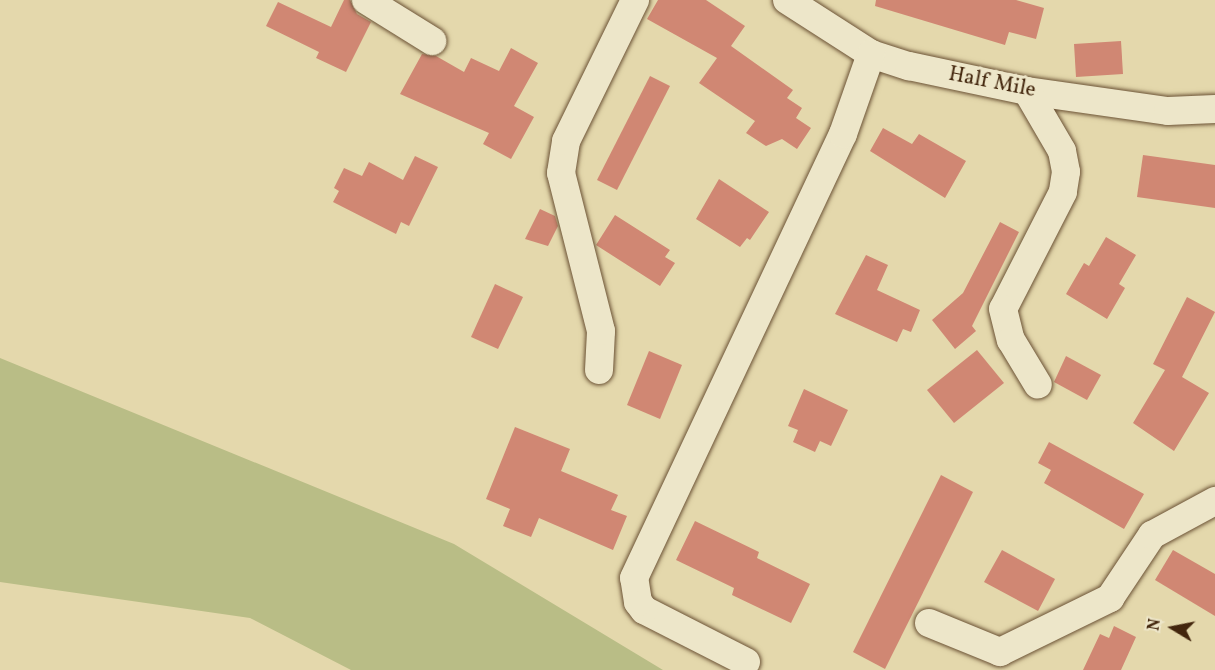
<!DOCTYPE html>
<style>
body{margin:0}
#map{position:relative;width:1215px;height:670px;overflow:hidden;background:#e4d8ac;font-family:Vollkorn,serif}
div>[style]{position:absolute}
.green>*{inset:0;background:#b9bd86}
.building>*{inset:0;background:#d08773}
.roads{filter:drop-shadow(0 0 2px #6b5235) drop-shadow(0 0 2px #6b5235)}
.minor>*{height:28px;margin:-14px;padding:0 14px;transform-origin:14px;border-radius:14px;background:#ede6c9}
span{translate:-50% -50%;white-space:nowrap;text-align:center;line-height:1.15;-webkit-text-stroke:6px #ede6c9;paint-order:stroke}
.street-label{font-size:21px;color:#43260d}
.north{position:absolute;left:1143px;top:598px;width:60px;height:60px;-webkit-text-stroke:4px #ede6c9;paint-order:stroke;rotate:280deg;font-size:16px;font-weight:700;line-height:24px;text-align:center;color:#43260d}
.north::after{content:'';display:block;margin:auto;width:21px;height:27px;background:#43260d;clip-path:polygon(50% 0,100% 100%,50% 72%,0 100%)}
</style>
<div id="map">
<div class="green">
<div style="clip-path:polygon(0 358px,454px 544px,663px 670px,351px 670px,250px 618px,0 582px)"></div>
</div>
<div class="building">
<div style="clip-path:polygon(344px 0,350px 0,357px 14px,371px 22px,346px 72px,316px 58px,319px 52px,266px 26px,278px 2px,331px 27px)"></div>
<div style="clip-path:polygon(658px 0,706px 0,745px 26px,731px 46px,793px 90px,787px 98px,802px 108px,796px 118px,811px 128px,797px 149px,782px 139px,766px 146px,746px 133px,755px 121px,699px 83px,717px 58px,647px 19px)"></div>
<div style="clip-path:polygon(876px 0,1016px 0,1044px 8px,1036px 39px,1009px 32px,1005px 45px,875px 6px)"></div>
<div style="clip-path:polygon(1121px 41px,1123px 74px,1076px 77px,1074px 44px)"></div>
<div style="clip-path:polygon(511px 48px,538px 63px,514px 106px,534px 117px,511px 159px,483px 144px,489px 133px,400px 94px,422px 54px,436px 56px,464px 72px,471px 58px,499px 71px)"></div>
<div style="clip-path:polygon(650px 76px,670px 86px,617px 190px,597px 180px)"></div>
<div style="clip-path:polygon(883px 128px,912px 144px,919px 134px,966px 161px,945px 198px,870px 151px)"></div>
<div style="clip-path:polygon(1143px 155px,1215px 165px,1215px 208px,1137px 197px)"></div>
<div style="clip-path:polygon(415px 156px,438px 167px,409px 226px,401px 222px,396px 234px,333px 202px,339px 191px,334px 188px,344px 168px,362px 176px,369px 162px,403px 180px)"></div>
<div style="clip-path:polygon(719px 179px,769px 212px,750px 240px,747px 238px,740px 247px,696px 219px)"></div>
<div style="clip-path:polygon(540px 209px,555px 216px,558px 226px,548px 246px,525px 239px)"></div>
<div style="clip-path:polygon(615px 215px,670px 250px,665px 257px,675px 263px,660px 286px,596px 245px)"></div>
<div style="clip-path:polygon(1000px 222px,1019px 232px,972px 326px,976px 331px,955px 349px,932px 320px,963px 293px)"></div>
<div style="clip-path:polygon(1106px 237px,1136px 255px,1119px 284px,1125px 288px,1107px 319px,1066px 294px,1084px 263px,1089px 266px)"></div>
<div style="clip-path:polygon(866px 255px,888px 265px,877px 290px,920px 310px,911px 332px,903px 329px,897px 342px,835px 314px)"></div>
<div style="clip-path:polygon(495px 284px,523px 297px,498px 349px,471px 337px)"></div>
<div style="clip-path:polygon(1187px 297px,1215px 312px,1182px 377px,1209px 393px,1174px 451px,1133px 423px,1165px 370px,1153px 364px)"></div>
<div style="clip-path:polygon(977px 350px,1004px 383px,954px 423px,927px 390px)"></div>
<div style="clip-path:polygon(649px 351px,682px 365px,660px 419px,627px 405px)"></div>
<div style="clip-path:polygon(1066px 356px,1101px 375px,1087px 400px,1054px 382px)"></div>
<div style="clip-path:polygon(804px 389px,848px 410px,831px 446px,820px 441px,815px 452px,793px 442px,798px 430px,788px 426px)"></div>
<div style="clip-path:polygon(515px 427px,570px 449px,561px 471px,618px 495px,611px 510px,627px 516px,613px 550px,539px 518px,531px 537px,503px 526px,510px 509px,486px 499px)"></div>
<div style="clip-path:polygon(1049px 442px,1144px 494px,1124px 529px,1044px 483px,1051px 470px,1038px 463px)"></div>
<div style="clip-path:polygon(941px 475px,973px 492px,885px 669px,853px 652px)"></div>
<div style="clip-path:polygon(695px 521px,759px 552px,757px 558px,810px 584px,791px 623px,732px 595px,734px 588px,676px 560px)"></div>
<div style="clip-path:polygon(1002px 550px,1055px 579px,1038px 611px,984px 582px)"></div>
<div style="clip-path:polygon(1173px 550px,1215px 574px,1215px 616px,1155px 580px)"></div>
<div style="clip-path:polygon(1114px 626px,1136px 637px,1121px 670px,1083px 670px,1100px 634px,1109px 638px)"></div>
</div>
<div class="roads">
<div class="minor">
<div style="left:366px;top:0;width:78px;rotate:31.8deg"></div>
<div style="left:787px;top:0;width:100px;rotate:32.7deg"></div>
<div style="left:871px;top:54px;width:40px;rotate:18deg"></div>
<div style="left:909px;top:66px;width:121px;rotate:12deg"></div>
<div style="left:1027px;top:91px;width:142px;rotate:8.1deg"></div>
<div style="left:1168px;top:111px;width:47px;rotate:-2.4deg"></div>
<div style="left:1027px;top:91px;width:69px;rotate:59.7deg"></div>
<div style="left:1062px;top:151px;width:21px;rotate:79deg"></div>
<div style="left:1066px;top:172px;width:20px;rotate:99deg"></div>
<div style="left:1063px;top:192px;width:131px;rotate:117.1deg"></div>
<div style="left:1003px;top:309px;width:32px;rotate:76deg"></div>
<div style="left:1011px;top:340px;width:52px;rotate:59deg"></div>
<div style="left:599px;top:370px;width:39px;rotate:-87deg"></div>
<div style="left:601px;top:331px;width:163px;rotate:-104.2deg"></div>
<div style="left:561px;top:173px;width:32px;rotate:-81deg"></div>
<div style="left:566px;top:141px;width:157px;rotate:-63.9deg"></div>
<div style="left:929px;top:623px;width:77px;rotate:22.2deg"></div>
<div style="left:1000px;top:652px;width:123px;rotate:-26.1deg"></div>
<div style="left:1110px;top:598px;width:76px;rotate:-56.3deg"></div>
<div style="left:1152px;top:535px;width:72px;rotate:-28.4deg"></div>
<div style="left:746px;top:662px;width:114px;rotate:-153deg"></div>
<div style="left:644px;top:610px;width:10px;rotate:-127deg"></div>
<div style="left:638px;top:602px;width:24px;rotate:-99deg"></div>
<div style="left:634px;top:578px;width:491px;rotate:-64.8deg"></div>
<div style="left:843px;top:134px;width:85px;rotate:-70.7deg"></div>
</div>
</div>
<div class="street-label">
<span style="left:992px;top:83px;rotate:11deg">Half Mile</span>
</div>
<div class="north">N</div>
</div>
